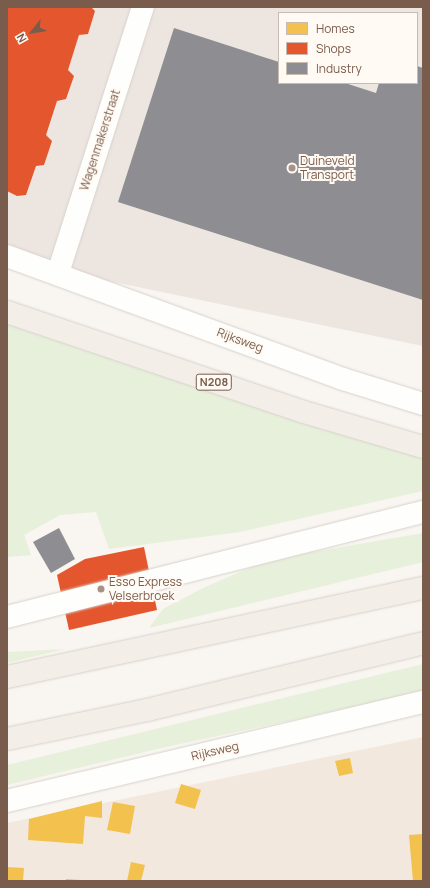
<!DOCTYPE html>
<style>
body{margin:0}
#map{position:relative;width:430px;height:888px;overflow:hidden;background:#f9f5f0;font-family:Manrope,sans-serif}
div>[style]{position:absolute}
.residential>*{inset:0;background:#f2e8de}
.industrial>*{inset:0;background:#ede5e0}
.green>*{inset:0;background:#e7f0db}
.homes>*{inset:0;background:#f2c14e}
.shops>*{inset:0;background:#e4572e}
.industry>*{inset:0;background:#8d8d92}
.roads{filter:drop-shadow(0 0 1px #d7d1cb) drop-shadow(0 0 1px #d7d1cb)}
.minor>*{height:22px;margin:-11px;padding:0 11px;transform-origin:11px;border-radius:11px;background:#fefefd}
.major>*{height:22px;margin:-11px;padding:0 11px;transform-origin:11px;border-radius:11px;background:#f3eee8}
.dots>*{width:11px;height:11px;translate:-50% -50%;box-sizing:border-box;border:2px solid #fffaf3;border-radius:50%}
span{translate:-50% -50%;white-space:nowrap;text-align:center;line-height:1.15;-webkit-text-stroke:4px #fffaf3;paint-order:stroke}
.shield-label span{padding:1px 3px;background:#fffaf3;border:1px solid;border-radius:3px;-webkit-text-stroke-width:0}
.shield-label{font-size:11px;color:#7a5c4d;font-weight:700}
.street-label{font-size:12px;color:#7a5c4d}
.poi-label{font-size:12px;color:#7a5c4d}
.left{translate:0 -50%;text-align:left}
.frame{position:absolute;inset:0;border:8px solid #7a5c4d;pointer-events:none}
.legend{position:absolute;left:278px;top:12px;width:140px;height:72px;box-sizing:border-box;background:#fffaf3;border:1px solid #cabbb1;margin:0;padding:5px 7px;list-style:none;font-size:12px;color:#7a5c4d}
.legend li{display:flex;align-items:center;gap:8px;height:20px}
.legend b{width:20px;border:1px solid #cabbb1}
.north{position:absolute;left:12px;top:12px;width:40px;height:40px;-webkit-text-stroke:3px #fffaf3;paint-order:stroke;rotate:240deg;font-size:11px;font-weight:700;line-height:16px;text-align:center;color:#7a5c4d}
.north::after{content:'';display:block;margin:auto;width:14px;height:18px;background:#7a5c4d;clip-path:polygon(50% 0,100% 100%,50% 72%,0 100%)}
</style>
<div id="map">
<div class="residential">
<div style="clip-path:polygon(423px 737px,423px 881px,7px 881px,7px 823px)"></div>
</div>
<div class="industrial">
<div style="clip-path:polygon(evenodd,7px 7px,423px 7px,423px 346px,7px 260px,7px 7px,279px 13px,417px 13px,417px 83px,279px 83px,279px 13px)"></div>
</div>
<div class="green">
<div style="clip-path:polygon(7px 317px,423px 451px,423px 491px,240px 532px,109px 549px,96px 512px,60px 515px,24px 535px,31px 555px,7px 557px)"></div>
<div style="clip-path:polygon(423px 533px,423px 562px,149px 628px,163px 609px,203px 588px,256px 565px,272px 559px)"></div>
<div style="clip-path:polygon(65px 649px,7px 663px,7px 652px)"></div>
<div style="clip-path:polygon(423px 664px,423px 692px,166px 747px,7px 785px,7px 765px)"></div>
</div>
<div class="homes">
<div style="clip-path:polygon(350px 758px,353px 773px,339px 776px,335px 761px)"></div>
<div style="clip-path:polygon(181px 784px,201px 790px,195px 809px,175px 803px)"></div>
<div style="clip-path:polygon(102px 801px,102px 818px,85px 816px,83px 844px,28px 840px,29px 819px)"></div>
<div style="clip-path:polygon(113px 802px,135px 806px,130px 834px,107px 830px)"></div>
<div style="clip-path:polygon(423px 834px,423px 881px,413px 881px,409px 835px)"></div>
<div style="clip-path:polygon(131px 862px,145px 865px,141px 881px,127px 881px)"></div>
<div style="clip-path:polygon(7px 867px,24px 868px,23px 881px,7px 881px)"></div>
<div style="clip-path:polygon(66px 879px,81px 880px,81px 881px,66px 881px)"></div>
</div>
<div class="shops">
<div style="clip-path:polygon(7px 7px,91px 7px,95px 11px,88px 34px,79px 35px,68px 70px,74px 76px,66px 99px,57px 101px,46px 135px,52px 141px,44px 165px,36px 166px,26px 195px,17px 196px,7px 191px)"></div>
<div style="clip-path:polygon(144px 547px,157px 610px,69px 630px,57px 575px,85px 559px)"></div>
</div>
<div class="industry">
<div style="clip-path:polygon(174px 28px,279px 62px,279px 83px,345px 83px,376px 93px,379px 83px,417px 83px,417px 66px,423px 68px,423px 300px,118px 202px)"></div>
<div style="clip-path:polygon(59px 528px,75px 559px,51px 573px,33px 542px)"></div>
</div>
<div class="roads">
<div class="minor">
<div style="left:7px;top:256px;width:358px;rotate:20.1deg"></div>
<div style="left:343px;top:379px;width:84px;rotate:17.4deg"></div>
<div style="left:58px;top:273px;width:279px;rotate:-72.3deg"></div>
<div style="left:7px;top:617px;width:429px;rotate:-14.2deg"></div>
<div style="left:7px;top:801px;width:428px;rotate:-13.4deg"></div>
</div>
<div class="major">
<div style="left:7px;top:312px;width:313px;rotate:18.6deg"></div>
<div style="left:304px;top:412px;width:124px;rotate:16.4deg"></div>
<div style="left:7px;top:677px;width:425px;rotate:-12.1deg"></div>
<div style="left:7px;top:739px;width:143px;rotate:-11.7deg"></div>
<div style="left:147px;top:710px;width:284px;rotate:-13.6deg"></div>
</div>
</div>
<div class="dots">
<div style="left:292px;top:168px;background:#a69286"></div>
<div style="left:101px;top:589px;background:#a69286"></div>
</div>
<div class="shield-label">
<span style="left:214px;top:382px">N208</span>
</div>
<div class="street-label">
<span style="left:100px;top:140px;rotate:-72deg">Wagenmakerstraat</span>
<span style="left:240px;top:340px;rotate:20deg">Rijksweg</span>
<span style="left:215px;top:751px;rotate:-13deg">Rijksweg</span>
</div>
<div class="poi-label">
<span class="left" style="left:300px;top:168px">Duineveld<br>Transport</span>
<span class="left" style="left:109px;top:589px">Esso Express<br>Velserbroek</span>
</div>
<div class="frame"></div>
<ul class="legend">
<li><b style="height:11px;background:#f2c14e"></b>Homes</li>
<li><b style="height:11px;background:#e4572e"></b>Shops</li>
<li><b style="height:11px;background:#8d8d92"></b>Industry</li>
</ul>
<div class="north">N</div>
</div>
